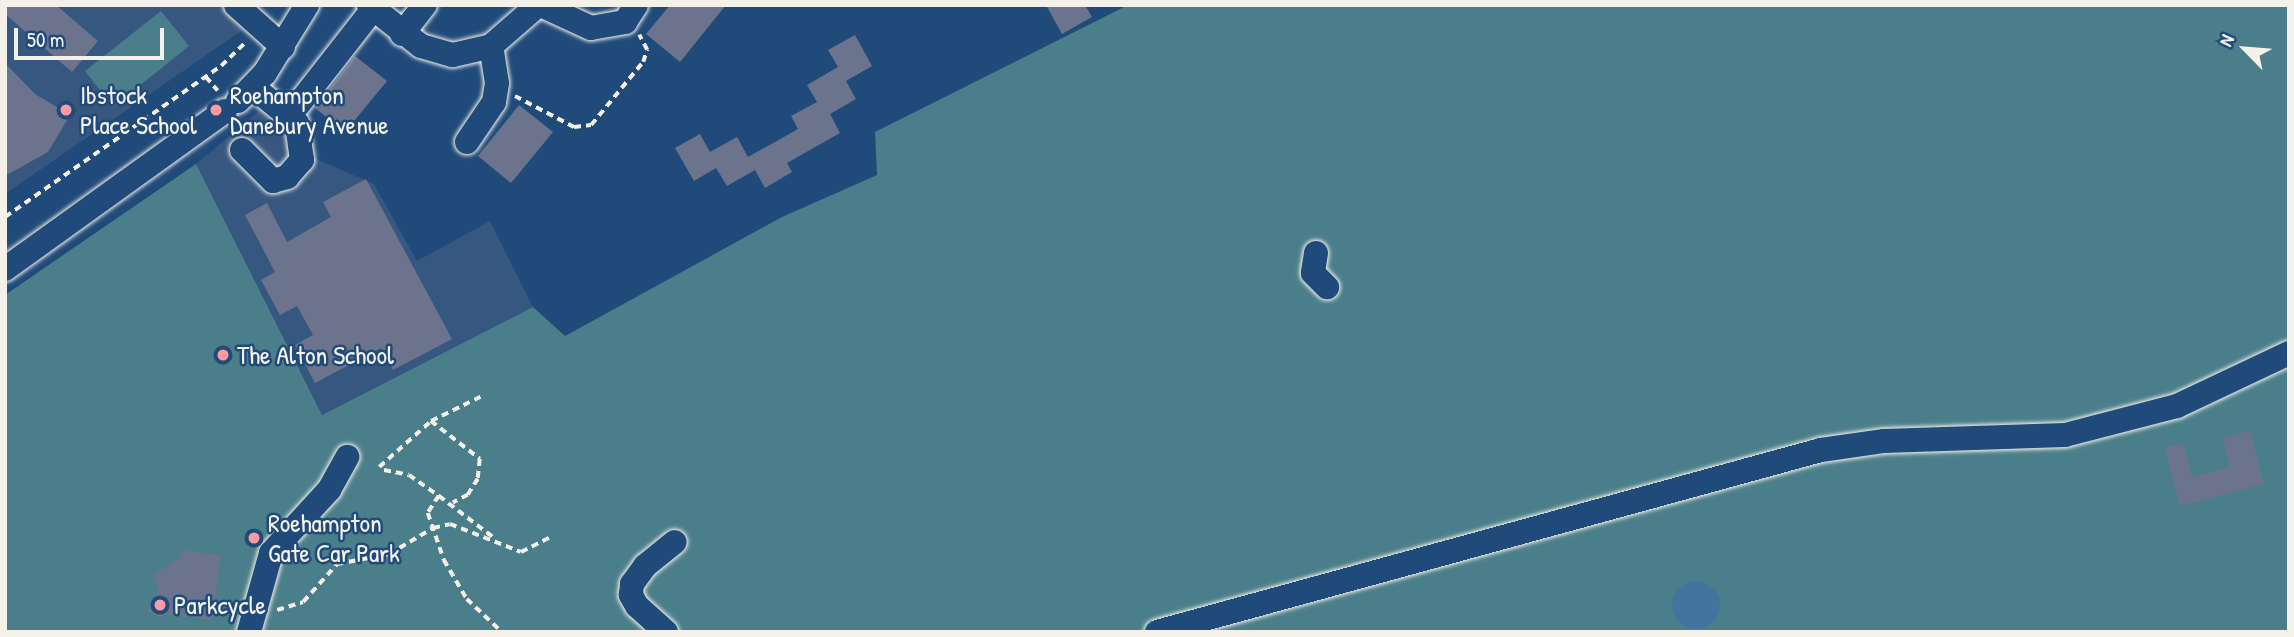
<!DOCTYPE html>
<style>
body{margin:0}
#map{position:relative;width:2294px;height:637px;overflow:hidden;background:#1f4a7a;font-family:"Patrick Hand",sans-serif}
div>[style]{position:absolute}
.built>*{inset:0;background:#365780}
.green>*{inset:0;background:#4a7e8a}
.water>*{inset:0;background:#42749f}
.round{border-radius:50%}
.building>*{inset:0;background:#6c748d}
.path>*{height:3.5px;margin-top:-1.75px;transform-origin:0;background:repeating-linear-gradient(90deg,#f4f1e8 0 7px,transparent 0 12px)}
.roads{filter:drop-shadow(0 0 2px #f4f1e8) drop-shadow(0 0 2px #f4f1e8)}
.minor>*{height:24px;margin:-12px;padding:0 12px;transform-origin:12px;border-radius:12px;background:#1f4a7a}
.dots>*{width:19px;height:19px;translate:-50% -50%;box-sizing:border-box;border:4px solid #1f4a7a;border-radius:50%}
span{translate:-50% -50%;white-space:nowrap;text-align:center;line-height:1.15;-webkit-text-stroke:5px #1f4a7a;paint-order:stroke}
.poi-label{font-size:26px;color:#f4f1e8}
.left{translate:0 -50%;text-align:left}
.frame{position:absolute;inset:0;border:7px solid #f4f1e8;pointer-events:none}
.north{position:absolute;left:2210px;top:14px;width:70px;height:70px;-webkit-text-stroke:5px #1f4a7a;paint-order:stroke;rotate:295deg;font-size:19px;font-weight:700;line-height:28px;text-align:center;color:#f4f1e8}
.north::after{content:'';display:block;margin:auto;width:24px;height:32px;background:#f4f1e8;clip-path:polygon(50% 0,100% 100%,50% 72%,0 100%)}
.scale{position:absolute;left:14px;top:28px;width:150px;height:32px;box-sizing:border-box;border:4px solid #f4f1e8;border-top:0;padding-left:9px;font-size:21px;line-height:24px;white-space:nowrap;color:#f4f1e8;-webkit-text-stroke:5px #1f4a7a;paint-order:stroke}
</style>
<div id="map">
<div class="built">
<div style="clip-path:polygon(5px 5px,227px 5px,250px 25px,5px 194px)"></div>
<div style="clip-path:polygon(271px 101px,314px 158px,374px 184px,417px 261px,490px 221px,533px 307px,20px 569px,5px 295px,196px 164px)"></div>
</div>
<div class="green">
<div style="clip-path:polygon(1128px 5px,2289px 5px,2289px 632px,5px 632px,5px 295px,196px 164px,322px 415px,533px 307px,565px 336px,782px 217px,877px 175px,875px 132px)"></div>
<div style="clip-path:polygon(161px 11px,189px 46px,113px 107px,85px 71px)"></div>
</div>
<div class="water">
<div class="round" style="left:1672px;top:581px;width:48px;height:48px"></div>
</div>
<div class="building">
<div style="clip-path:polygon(5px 5px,56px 5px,98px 41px,72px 72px,5px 14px)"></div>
<div style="clip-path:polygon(670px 5px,726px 5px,680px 62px,646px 34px)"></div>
<div style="clip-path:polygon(1046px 5px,1085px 5px,1092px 17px,1062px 34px)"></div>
<div style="clip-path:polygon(855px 35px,872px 66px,846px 81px,856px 99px,830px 114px,840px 133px,787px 163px,792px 172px,765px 188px,755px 170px,727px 186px,716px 168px,694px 181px,675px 148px,700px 134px,710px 152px,737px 137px,748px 157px,798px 129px,791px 116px,817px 102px,807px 85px,838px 67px,828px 50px)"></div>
<div style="clip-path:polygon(355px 56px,387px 81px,345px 132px,315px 108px)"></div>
<div style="clip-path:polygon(5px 63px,35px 94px,70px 115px,48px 152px,5px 176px)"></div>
<div style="clip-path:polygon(519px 105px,553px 132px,511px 183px,478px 156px)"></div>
<div style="clip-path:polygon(366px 179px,452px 339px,393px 370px,381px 348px,315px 383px,295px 345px,313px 335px,297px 306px,280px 315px,261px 280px,275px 272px,245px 215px,267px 203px,287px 242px,331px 217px,323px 202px)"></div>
<div style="clip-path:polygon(2250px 431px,2264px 484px,2180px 506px,2165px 448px,2184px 443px,2192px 477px,2230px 467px,2223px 438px)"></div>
<div style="clip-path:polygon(182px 550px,221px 555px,212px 620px,164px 614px,162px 618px,148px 611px,159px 589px,152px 574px,180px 559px)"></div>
</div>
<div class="path">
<div style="left:206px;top:77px;width:18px;rotate:49deg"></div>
<div style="left:515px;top:96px;width:67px;rotate:27.7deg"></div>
<div style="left:574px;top:127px;width:17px;rotate:-7deg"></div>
<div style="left:591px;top:125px;width:82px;rotate:-50.5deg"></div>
<div style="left:643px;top:62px;width:13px;rotate:-72deg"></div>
<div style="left:647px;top:50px;width:17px;rotate:-118deg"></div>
<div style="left:5px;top:217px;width:264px;rotate:-35deg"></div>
<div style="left:221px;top:66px;width:36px;rotate:-44deg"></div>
<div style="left:431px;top:421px;width:62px;rotate:37.8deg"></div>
<div style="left:480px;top:459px;width:20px;rotate:96deg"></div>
<div style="left:478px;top:479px;width:19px;rotate:122deg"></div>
<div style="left:468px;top:495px;width:17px;rotate:152deg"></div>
<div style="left:379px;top:467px;width:69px;rotate:-41.5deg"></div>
<div style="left:431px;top:421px;width:59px;rotate:-26.1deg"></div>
<div style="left:384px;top:470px;width:25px;rotate:11deg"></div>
<div style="left:409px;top:475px;width:37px;rotate:35deg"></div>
<div style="left:439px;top:496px;width:20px;rotate:123deg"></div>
<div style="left:428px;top:513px;width:50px;rotate:71.2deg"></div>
<div style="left:444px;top:560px;width:45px;rotate:59.5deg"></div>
<div style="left:467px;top:599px;width:48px;rotate:43.3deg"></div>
<div style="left:439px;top:496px;width:68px;rotate:37.2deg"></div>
<div style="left:277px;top:610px;width:27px;rotate:-17deg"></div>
<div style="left:303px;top:602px;width:51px;rotate:-48.2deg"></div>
<div style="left:337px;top:564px;width:53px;rotate:-10.9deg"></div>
<div style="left:389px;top:554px;width:51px;rotate:-30.6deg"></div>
<div style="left:433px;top:528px;width:17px;rotate:-13deg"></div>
<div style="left:450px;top:524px;width:76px;rotate:21.5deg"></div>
<div style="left:521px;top:552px;width:33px;rotate:-27deg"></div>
</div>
<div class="roads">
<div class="minor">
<div style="left:236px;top:5px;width:63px;rotate:41.8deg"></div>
<div style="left:369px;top:5px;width:66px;rotate:38.3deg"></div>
<div style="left:421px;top:46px;width:33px;rotate:16deg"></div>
<div style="left:453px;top:55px;width:39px;rotate:-13deg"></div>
<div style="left:491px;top:46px;width:62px;rotate:-41.1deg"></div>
<div style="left:541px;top:5px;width:55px;rotate:24.7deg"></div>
<div style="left:591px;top:28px;width:35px;rotate:-10deg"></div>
<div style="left:625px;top:22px;width:20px;rotate:-57deg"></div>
<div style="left:402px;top:34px;width:37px;rotate:-52deg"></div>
<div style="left:238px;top:101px;width:39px;rotate:-46deg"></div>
<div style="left:265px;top:73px;width:80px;rotate:-58.3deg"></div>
<div style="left:298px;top:105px;width:122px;rotate:-52deg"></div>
<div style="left:467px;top:142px;width:48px;rotate:-56deg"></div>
<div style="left:494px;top:102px;width:19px;rotate:-81deg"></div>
<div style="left:497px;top:83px;width:37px;rotate:-99deg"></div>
<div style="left:242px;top:150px;width:44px;rotate:45deg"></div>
<div style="left:273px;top:181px;width:15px;rotate:-16deg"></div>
<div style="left:287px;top:177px;width:23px;rotate:-49deg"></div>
<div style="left:302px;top:160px;width:37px;rotate:-98deg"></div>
<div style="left:297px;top:123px;width:57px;rotate:-140.7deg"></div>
<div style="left:1316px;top:253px;width:20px;rotate:99deg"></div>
<div style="left:1313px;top:273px;width:20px;rotate:45deg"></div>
<div style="left:5px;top:269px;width:271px;rotate:-35.7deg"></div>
<div style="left:249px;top:632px;width:82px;rotate:-74.4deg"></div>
<div style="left:271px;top:553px;width:86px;rotate:-47.4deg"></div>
<div style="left:329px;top:490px;width:38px;rotate:-61deg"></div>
<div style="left:666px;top:632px;width:39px;rotate:-138deg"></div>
<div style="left:637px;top:606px;width:13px;rotate:-119deg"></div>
<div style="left:631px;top:595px;width:11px;rotate:-85deg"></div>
<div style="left:632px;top:584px;width:22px;rotate:-54deg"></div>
<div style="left:645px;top:566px;width:38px;rotate:-39deg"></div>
<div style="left:1157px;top:632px;width:688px;rotate:-15.33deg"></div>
<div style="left:1821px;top:450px;width:64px;rotate:-8.1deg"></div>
<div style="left:1884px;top:441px;width:181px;rotate:-1.9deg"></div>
<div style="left:2065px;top:435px;width:116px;rotate:-14.5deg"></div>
<div style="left:2177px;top:406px;width:124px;rotate:-25.3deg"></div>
</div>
</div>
<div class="dots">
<div style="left:66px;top:110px;background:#ff9aa2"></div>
<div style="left:216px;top:110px;background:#ff9aa2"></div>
<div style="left:223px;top:355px;background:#ff9aa2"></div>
<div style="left:254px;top:538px;background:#ff9aa2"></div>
<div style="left:160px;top:605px;background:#ff9aa2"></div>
</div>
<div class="poi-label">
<span class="left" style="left:80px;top:110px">Ibstock<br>Place School</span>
<span class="left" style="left:230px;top:110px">Roehampton<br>Danebury Avenue</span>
<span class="left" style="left:237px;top:355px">The Alton School</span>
<span class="left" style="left:268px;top:538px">Roehampton<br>Gate Car Park</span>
<span class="left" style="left:174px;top:605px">Parkcycle</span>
</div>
<div class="frame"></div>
<div class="north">N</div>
<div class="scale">50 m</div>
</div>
